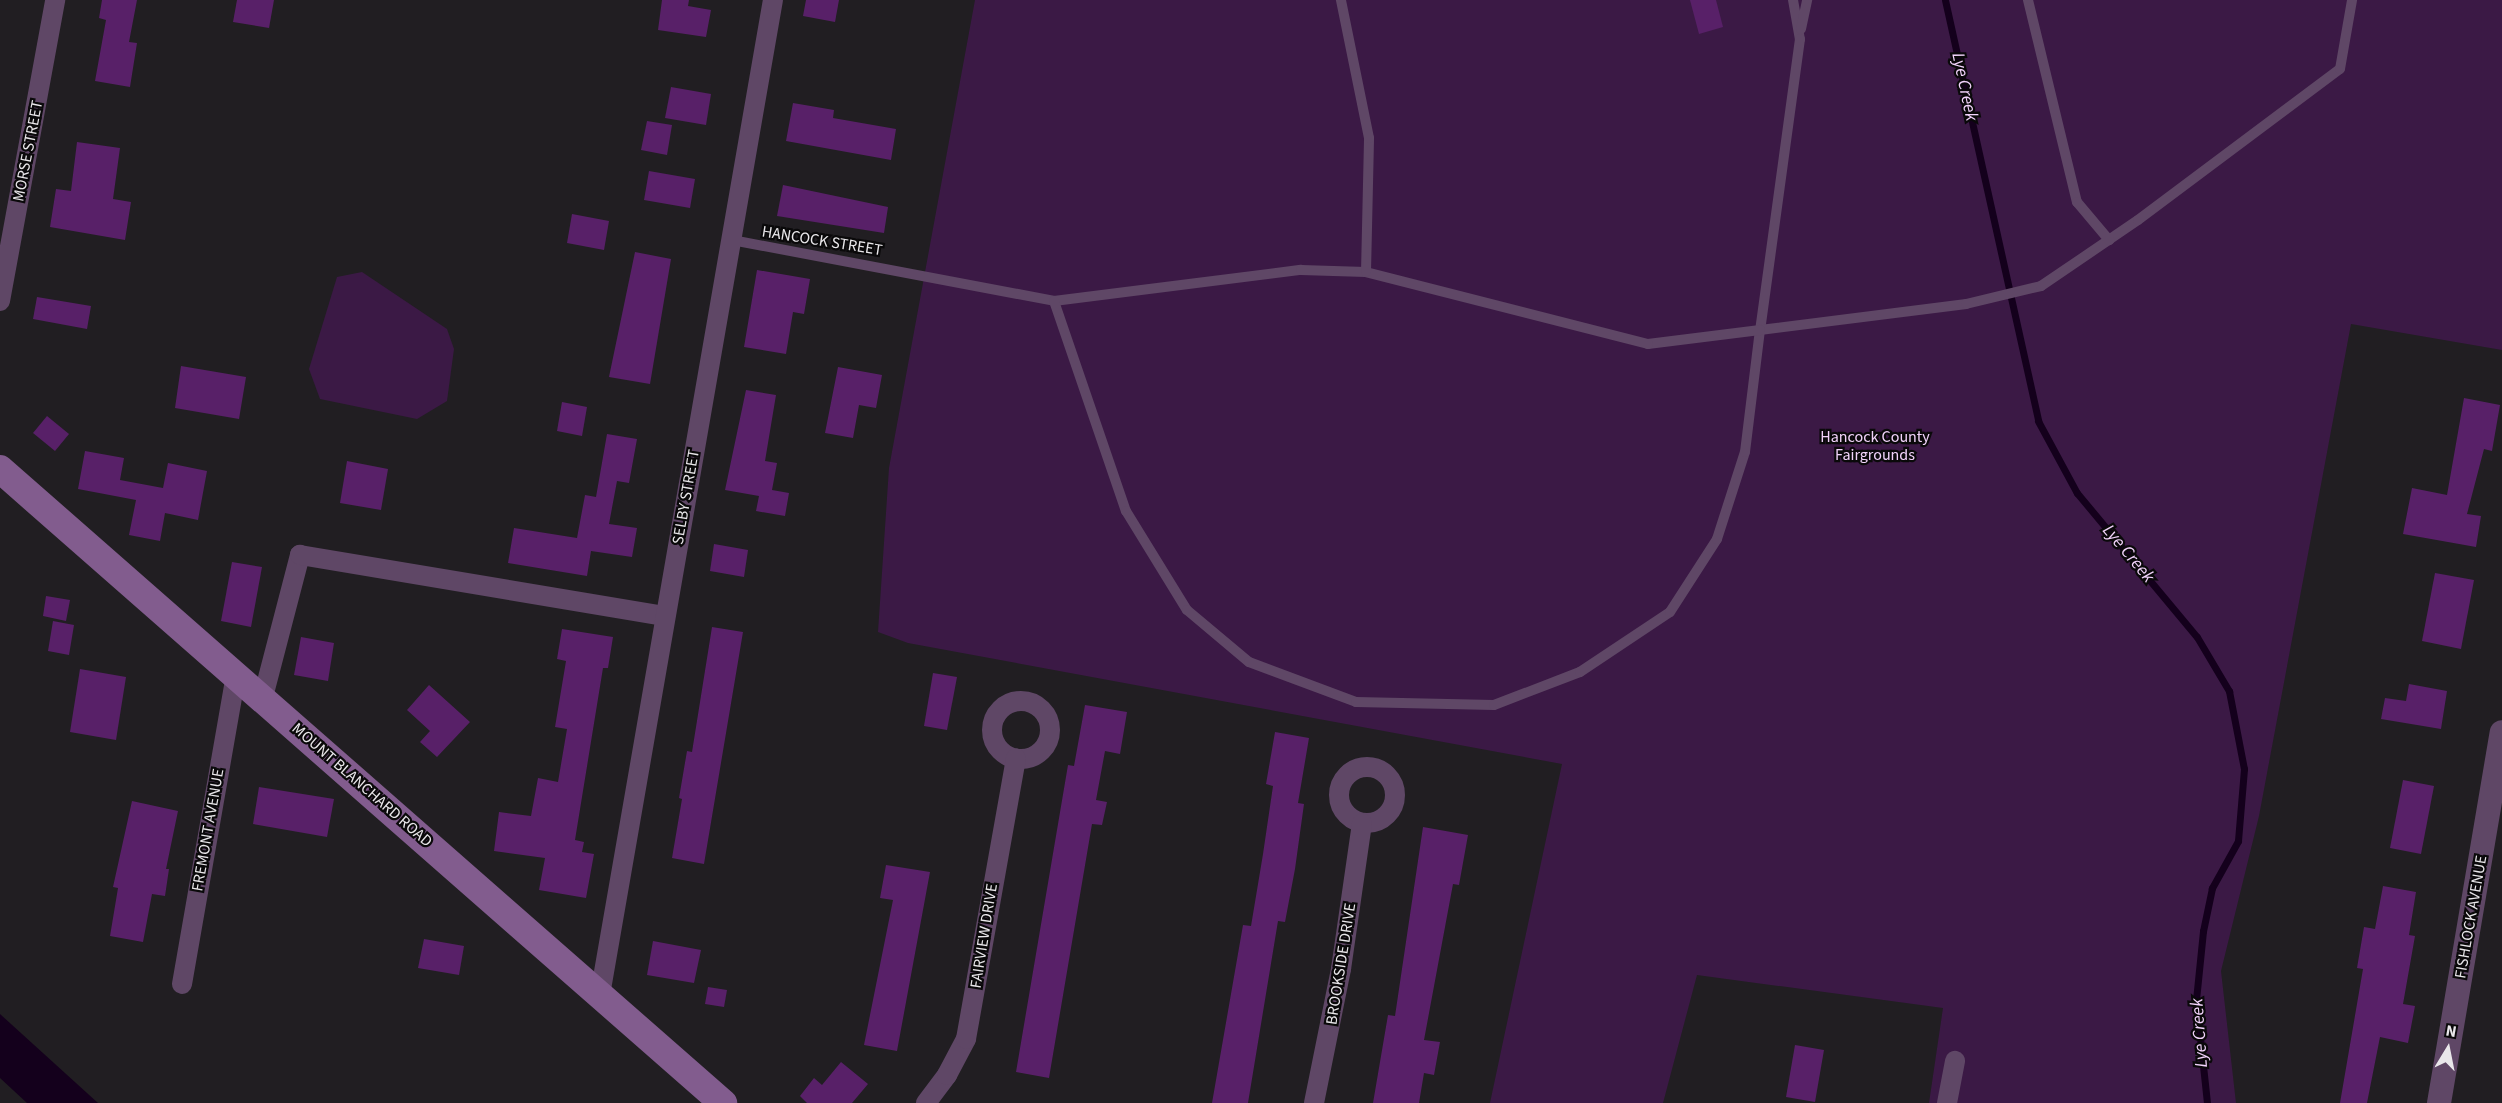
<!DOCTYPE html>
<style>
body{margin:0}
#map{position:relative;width:2502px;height:1103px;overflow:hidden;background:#211e22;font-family:"Source Sans 3",sans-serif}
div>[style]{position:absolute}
.green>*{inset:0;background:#3b1945}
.water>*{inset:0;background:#14001c}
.stream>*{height:7px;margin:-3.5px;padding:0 3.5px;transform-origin:3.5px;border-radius:3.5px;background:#14001c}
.building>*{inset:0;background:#582068}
.service>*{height:10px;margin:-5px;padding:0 5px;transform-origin:5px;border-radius:5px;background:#5f4766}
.minor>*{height:20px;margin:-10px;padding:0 10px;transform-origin:10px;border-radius:10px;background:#5f4766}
.minor>.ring{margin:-10px;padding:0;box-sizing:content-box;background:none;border:20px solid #5f4766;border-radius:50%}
.tertiary>*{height:24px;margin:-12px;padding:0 12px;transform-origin:12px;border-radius:12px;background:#5f4766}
.secondary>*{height:28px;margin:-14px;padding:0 14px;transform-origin:14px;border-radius:14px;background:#825c8e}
span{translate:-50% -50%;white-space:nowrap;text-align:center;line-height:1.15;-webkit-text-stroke:4.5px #0a090a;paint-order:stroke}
.street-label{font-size:16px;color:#e9e7ea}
.park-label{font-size:16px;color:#f2d3fb}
.water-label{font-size:18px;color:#f3d4fc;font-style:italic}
.north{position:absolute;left:2418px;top:1019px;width:60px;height:60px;-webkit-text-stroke:4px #0a090a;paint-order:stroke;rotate:10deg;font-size:16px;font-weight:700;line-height:24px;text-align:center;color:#e9e7ea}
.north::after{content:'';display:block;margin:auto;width:21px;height:27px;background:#e9e7ea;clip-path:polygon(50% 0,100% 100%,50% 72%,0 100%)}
</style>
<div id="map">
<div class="green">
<div style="clip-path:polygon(975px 0,2502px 0,2502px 350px,2351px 324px,2259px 816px,2221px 971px,2236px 1103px,1929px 1103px,1943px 1008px,1697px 975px,1663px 1103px,1490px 1103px,1562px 764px,908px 643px,878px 632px,889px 468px)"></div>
<div style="clip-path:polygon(362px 272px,447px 329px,454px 349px,447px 401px,417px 419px,320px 399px,309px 369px,337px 277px)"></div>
</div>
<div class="water">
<div style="clip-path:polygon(0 1014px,98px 1103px,27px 1103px,0 1078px)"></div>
</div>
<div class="stream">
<div style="left:1945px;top:0;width:431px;rotate:77.5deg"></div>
<div style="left:2038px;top:421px;width:82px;rotate:61.6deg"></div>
<div style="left:2077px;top:493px;width:187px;rotate:50.2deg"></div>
<div style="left:2197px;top:637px;width:63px;rotate:59.3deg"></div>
<div style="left:2229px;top:691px;width:79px;rotate:79.1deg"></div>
<div style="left:2244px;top:769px;width:72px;rotate:94.8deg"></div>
<div style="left:2238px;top:841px;width:54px;rotate:119deg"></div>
<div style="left:2212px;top:888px;width:44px;rotate:101.8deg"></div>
<div style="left:2203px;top:931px;width:69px;rotate:95.8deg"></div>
<div style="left:2196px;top:1000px;width:104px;rotate:83.9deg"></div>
</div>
<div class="building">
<div style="clip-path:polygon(102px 0,137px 0,129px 42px,137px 43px,130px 87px,95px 81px,106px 20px,99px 18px)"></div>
<div style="clip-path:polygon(237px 0,274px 0,269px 28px,233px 22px)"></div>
<div style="clip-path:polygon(662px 0,689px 0,688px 6px,711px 10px,706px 37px,658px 30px)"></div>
<div style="clip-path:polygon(806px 0,839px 0,835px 22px,803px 16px)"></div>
<div style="clip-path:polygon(1690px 0,1716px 0,1723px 27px,1699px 34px)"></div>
<div style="clip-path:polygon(671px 87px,711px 94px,706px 125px,665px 118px)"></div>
<div style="clip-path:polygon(793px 103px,834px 110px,833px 118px,896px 129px,891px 160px,786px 141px)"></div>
<div style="clip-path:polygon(647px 121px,672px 125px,667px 155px,641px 150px)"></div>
<div style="clip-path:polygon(77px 142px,120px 148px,113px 199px,131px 202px,125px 240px,50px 227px,56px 189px,71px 191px)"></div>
<div style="clip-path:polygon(649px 171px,695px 179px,690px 208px,644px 200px)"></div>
<div style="clip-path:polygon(783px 185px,888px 207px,884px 233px,777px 216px)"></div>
<div style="clip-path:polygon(572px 214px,609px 221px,604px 250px,567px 243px)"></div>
<div style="clip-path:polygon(635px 252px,671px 259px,650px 384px,609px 377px)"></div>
<div style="clip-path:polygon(757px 270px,810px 279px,804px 314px,793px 312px,786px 354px,744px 347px)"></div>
<div style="clip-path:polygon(37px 297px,91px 306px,87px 329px,33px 319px)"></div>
<div style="clip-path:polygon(181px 366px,246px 377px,239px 419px,175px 408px)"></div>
<div style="clip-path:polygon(838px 367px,882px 375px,876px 408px,859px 405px,853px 438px,825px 433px)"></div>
<div style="clip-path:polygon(746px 390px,776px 395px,765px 461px,777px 463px,772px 490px,789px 493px,785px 516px,756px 511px,759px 496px,725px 490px)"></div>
<div style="clip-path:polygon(2464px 398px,2500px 405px,2492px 451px,2484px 449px,2467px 514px,2481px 516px,2476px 547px,2403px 534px,2412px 488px,2447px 495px)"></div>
<div style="clip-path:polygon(562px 402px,587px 407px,582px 436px,557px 431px)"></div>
<div style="clip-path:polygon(47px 416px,69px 434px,55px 451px,33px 433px)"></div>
<div style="clip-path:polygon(607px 434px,637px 439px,629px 483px,617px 481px,609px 524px,637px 528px,632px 557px,591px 551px,587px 576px,508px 563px,514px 528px,577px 538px,585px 495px,596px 497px)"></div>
<div style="clip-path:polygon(85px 451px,124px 458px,120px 480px,163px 488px,168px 463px,207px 471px,198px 520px,165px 513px,160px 541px,129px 535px,136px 500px,78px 489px)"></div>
<div style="clip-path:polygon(347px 461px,388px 469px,381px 510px,340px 503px)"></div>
<div style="clip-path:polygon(714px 544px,748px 550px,744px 577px,710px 571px)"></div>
<div style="clip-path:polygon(232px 562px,262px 567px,251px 627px,221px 621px)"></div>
<div style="clip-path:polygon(2435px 573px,2474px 580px,2461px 649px,2422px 641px)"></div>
<div style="clip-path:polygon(46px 596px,70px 600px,66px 621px,43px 616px)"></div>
<div style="clip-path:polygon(53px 621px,74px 625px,69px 655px,48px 651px)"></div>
<div style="clip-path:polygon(712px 627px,743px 632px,704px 864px,672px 858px,682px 799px,679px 798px,687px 751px,692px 752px)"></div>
<div style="clip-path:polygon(562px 629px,613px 637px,608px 668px,603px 668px,575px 840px,584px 842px,582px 852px,594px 854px,586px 898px,539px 890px,545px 858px,494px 851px,499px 812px,531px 816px,538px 778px,558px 782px,567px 729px,555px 727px,566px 661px,557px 659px)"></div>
<div style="clip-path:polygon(301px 637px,334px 643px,328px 681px,294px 675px)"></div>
<div style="clip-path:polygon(80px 669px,126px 677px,116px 740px,70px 732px)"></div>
<div style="clip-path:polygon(933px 673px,957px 677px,947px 730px,924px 726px)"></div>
<div style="clip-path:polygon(2409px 684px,2447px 691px,2441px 729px,2381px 719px,2385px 698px,2406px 701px)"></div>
<div style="clip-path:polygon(429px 685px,470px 722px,437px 757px,420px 742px,430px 731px,407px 710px)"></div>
<div style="clip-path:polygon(1085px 705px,1127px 712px,1120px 754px,1105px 751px,1096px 800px,1107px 802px,1102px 825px,1092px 824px,1049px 1078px,1016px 1072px,1068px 765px,1074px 766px)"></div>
<div style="clip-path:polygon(1275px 732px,1309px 738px,1298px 803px,1304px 804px,1295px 869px,1285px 922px,1278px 921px,1248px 1103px,1212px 1103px,1243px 925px,1251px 926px,1263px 854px,1273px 786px,1266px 784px)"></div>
<div style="clip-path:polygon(2403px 780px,2434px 786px,2421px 854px,2390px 848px)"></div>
<div style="clip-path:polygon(259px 787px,334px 799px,327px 837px,253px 824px)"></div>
<div style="clip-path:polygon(132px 801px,178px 811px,166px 869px,169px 869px,165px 896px,152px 894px,143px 942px,110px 936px,118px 888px,113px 887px)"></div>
<div style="clip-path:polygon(1423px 827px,1468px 835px,1459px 885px,1453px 884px,1424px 1040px,1440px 1042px,1434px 1075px,1424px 1073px,1419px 1103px,1373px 1103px,1388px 1015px,1395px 1016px)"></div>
<div style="clip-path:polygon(886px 865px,930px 872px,897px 1051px,864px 1045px,893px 900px,880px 898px)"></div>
<div style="clip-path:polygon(2383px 886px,2416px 892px,2409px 935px,2415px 936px,2403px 1004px,2415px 1006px,2408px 1043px,2380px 1037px,2367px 1103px,2340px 1103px,2363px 969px,2357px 968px,2364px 927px,2375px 929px)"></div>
<div style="clip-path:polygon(424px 939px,464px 946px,459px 975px,418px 968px)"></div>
<div style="clip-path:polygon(653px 941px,701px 950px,694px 983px,647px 975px)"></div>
<div style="clip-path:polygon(708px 987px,727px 990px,724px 1007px,705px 1004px)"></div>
<div style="clip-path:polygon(1795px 1045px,1824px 1050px,1815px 1102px,1786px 1097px)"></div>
<div style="clip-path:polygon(841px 1062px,868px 1084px,852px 1103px,807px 1103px,800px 1096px,814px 1078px,822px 1085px)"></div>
</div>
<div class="service">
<div style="left:1793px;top:0;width:40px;rotate:80deg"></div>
<div style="left:1800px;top:39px;width:294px;rotate:97.8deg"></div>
<div style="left:1760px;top:330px;width:208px;rotate:-7.2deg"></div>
<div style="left:1966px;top:304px;width:77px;rotate:-13.5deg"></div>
<div style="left:2041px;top:286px;width:117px;rotate:-34.2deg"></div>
<div style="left:2138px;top:220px;width:252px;rotate:-36.8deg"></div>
<div style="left:2340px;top:69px;width:70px;rotate:-80.1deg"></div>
<div style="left:2028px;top:0;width:208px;rotate:76.4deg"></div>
<div style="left:2077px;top:202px;width:50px;rotate:49.9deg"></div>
<div style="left:1801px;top:29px;width:30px;rotate:-78deg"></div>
<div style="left:732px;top:240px;width:328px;rotate:10.7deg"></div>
<div style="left:1054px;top:301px;width:249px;rotate:-7.2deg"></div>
<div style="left:1301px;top:270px;width:65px;rotate:1.8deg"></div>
<div style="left:1054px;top:301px;width:222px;rotate:71.1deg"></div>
<div style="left:1126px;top:511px;width:116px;rotate:58.4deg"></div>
<div style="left:1187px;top:610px;width:81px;rotate:40deg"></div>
<div style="left:1249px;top:662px;width:114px;rotate:20.5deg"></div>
<div style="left:1356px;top:702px;width:138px;rotate:1.2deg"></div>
<div style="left:1494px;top:705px;width:92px;rotate:-21deg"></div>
<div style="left:1580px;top:672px;width:108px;rotate:-33.7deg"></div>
<div style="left:1670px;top:612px;width:87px;rotate:-57.2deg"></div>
<div style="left:1717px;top:539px;width:91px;rotate:-72.2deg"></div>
<div style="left:1745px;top:452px;width:123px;rotate:-83deg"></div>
<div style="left:1760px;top:330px;width:113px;rotate:172.9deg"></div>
<div style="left:1648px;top:344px;width:291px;rotate:-165.7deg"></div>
<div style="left:1366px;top:272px;width:134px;rotate:-88.7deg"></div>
<div style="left:1369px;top:138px;width:141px;rotate:-101.5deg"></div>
</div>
<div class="minor">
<div style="left:0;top:301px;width:306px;rotate:-79.6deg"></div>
<div style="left:263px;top:697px;width:147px;rotate:-75.4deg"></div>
<div style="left:300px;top:555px;width:370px;rotate:9.5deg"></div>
<div class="ring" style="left:992px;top:701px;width:38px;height:38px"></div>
<div class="ring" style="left:1339px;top:767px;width:36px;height:36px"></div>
<div style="left:182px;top:984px;width:313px;rotate:-80.1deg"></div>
<div style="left:600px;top:995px;width:1010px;rotate:-80.14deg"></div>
<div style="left:926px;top:1103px;width:35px;rotate:-53deg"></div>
<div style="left:947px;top:1075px;width:41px;rotate:-62.2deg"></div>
<div style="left:966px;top:1039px;width:285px;rotate:-79.9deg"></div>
<div style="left:1314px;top:1103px;width:137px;rotate:-78.6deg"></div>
<div style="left:1341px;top:969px;width:147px;rotate:-81.8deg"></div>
<div style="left:1947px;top:1103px;width:43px;rotate:-79.2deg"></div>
</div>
<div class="tertiary">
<div style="left:2439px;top:1103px;width:376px;rotate:-80.4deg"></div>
</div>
<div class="secondary">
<div style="left:0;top:469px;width:962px;rotate:41.25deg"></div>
</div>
<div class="street-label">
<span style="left:28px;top:151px;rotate:-79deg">MORSE STREET</span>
<span style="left:822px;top:241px;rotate:9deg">HANCOCK STREET</span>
<span style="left:686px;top:497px;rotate:-80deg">SELBY STREET</span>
<span style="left:362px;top:785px;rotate:41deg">MOUNT BLANCHARD ROAD</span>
<span style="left:208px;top:830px;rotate:-80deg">FREMONT AVENUE</span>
<span style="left:2471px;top:917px;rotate:-80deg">FISHLOCK AVENUE</span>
<span style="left:984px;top:936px;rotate:-81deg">FAIRVIEW DRIVE</span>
<span style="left:1341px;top:964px;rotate:-81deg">BROOKSIDE DRIVE</span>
</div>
<div class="park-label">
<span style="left:1875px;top:446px">Hancock County<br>Fairgrounds</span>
</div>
<div class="water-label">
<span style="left:1964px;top:87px;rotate:78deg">Lye Creek</span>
<span style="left:2128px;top:554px;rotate:50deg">Lye Creek</span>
<span style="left:2200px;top:1033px;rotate:-94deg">Lye Creek</span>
</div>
<div class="north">N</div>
</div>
